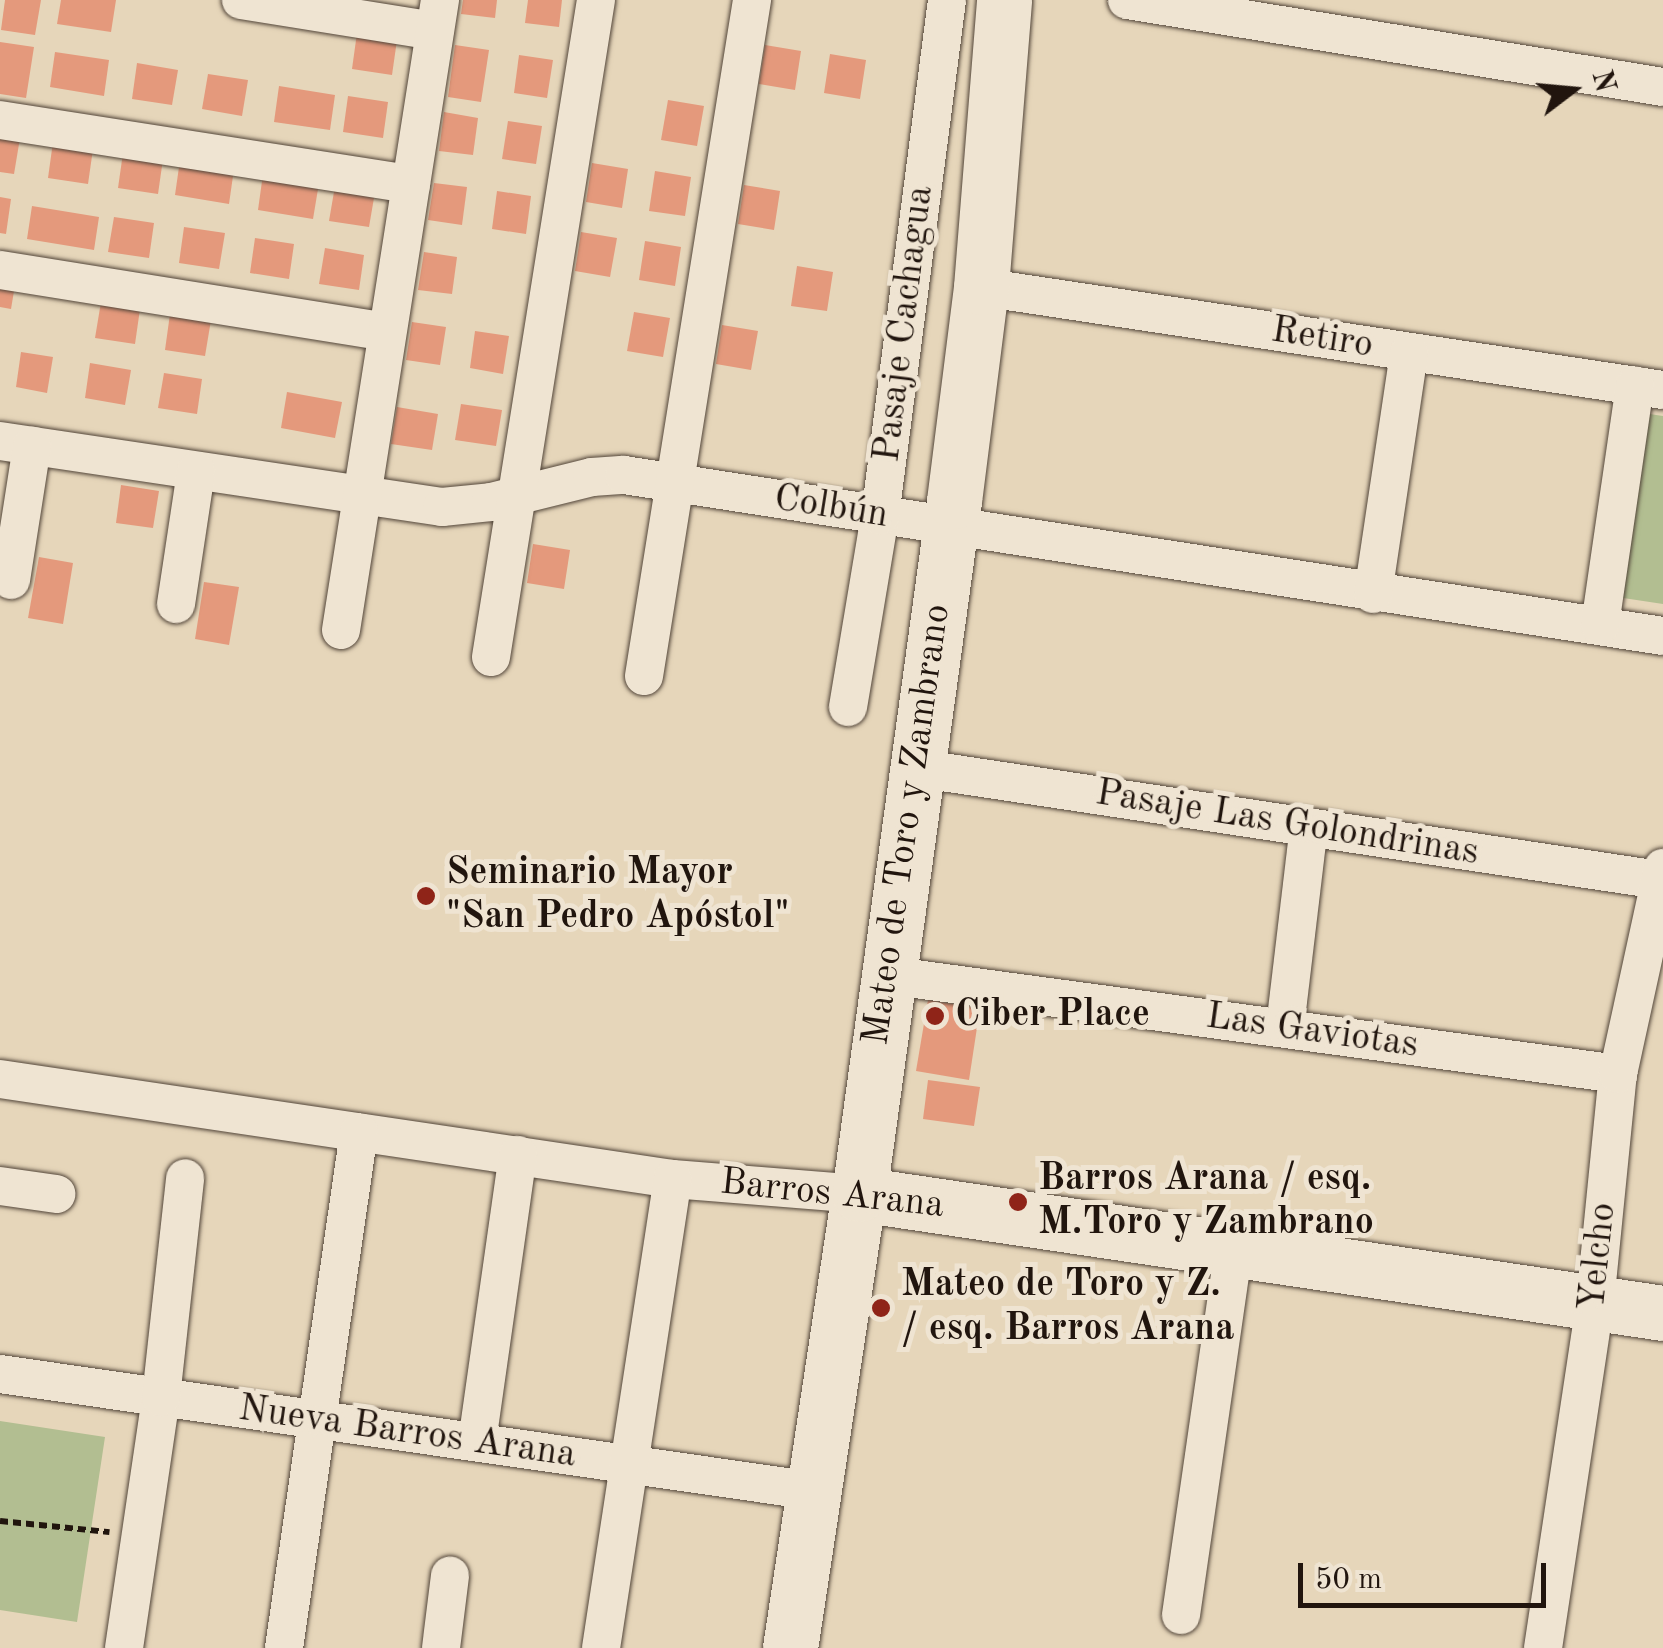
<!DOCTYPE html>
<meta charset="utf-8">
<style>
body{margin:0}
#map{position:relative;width:1663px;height:1648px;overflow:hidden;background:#e6d6ba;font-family:"Old Standard TT",serif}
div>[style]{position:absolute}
.green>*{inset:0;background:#b2be91}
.building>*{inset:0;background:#e4997c}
.path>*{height:6px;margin-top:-3px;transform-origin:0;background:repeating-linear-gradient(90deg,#21150e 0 8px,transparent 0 13px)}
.roads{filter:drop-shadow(0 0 2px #524539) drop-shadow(0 0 2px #524539)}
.street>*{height:38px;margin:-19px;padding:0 19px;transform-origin:19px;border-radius:19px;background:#efe4d2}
.secondary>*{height:55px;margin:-27.5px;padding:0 27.5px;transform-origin:27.5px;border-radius:27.5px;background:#efe4d2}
.dots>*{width:28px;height:28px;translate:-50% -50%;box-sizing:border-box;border:5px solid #efe4d2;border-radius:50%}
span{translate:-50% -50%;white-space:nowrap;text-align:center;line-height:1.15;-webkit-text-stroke:10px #efe4d2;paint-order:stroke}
.street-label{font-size:38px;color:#21150e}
.poi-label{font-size:38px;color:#21150e;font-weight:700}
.left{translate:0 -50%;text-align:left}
.north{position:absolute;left:1523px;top:40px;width:100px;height:100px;-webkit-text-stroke:8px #efe4d2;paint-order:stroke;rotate:74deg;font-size:28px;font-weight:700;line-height:40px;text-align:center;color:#21150e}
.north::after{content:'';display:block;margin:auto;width:35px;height:45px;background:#21150e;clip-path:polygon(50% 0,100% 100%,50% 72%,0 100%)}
.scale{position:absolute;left:1298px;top:1563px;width:248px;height:45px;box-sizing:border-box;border:5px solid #21150e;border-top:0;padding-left:12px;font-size:30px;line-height:35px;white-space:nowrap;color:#21150e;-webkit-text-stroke:8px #efe4d2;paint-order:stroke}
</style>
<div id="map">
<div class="green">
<div style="clip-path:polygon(1636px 412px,1663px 416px,1663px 604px,1610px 596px)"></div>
<div style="clip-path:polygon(0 1421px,105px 1437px,77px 1622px,0 1610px)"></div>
</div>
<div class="building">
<div style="clip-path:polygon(5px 0,41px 0,35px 35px,1px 30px)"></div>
<div style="clip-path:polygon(61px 0,116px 0,111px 32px,57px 24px)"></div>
<div style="clip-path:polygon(463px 0,497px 0,495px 18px,461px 14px)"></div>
<div style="clip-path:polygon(528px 0,562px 0,559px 27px,525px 23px)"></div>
<div style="clip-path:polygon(357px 33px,397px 40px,392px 75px,352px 69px)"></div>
<div style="clip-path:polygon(0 42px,34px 47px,26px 98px,0 94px)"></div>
<div style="clip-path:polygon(455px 45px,489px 50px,481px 102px,448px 97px)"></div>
<div style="clip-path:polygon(765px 45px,801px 51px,795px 90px,759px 84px)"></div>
<div style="clip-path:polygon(55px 52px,109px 60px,104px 96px,50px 87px)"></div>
<div style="clip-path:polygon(830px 54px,866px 60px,860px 99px,824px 93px)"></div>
<div style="clip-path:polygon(519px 55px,553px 60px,547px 98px,514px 93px)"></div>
<div style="clip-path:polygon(137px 63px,178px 70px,172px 105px,132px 99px)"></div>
<div style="clip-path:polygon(208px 74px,248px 80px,242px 116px,202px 109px)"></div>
<div style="clip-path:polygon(279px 86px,335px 95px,330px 130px,274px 122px)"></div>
<div style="clip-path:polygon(348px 96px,388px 102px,383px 138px,343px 132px)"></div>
<div style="clip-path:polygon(668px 100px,704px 106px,697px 146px,661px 140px)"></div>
<div style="clip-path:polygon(444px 112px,478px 118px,473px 155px,439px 151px)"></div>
<div style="clip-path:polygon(508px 121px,542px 126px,536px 164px,502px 159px)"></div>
<div style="clip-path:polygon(0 135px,20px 138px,14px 174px,0 172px)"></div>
<div style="clip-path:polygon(53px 142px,93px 149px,88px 184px,48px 178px)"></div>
<div style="clip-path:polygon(123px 153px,163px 159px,158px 194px,118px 188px)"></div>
<div style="clip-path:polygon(180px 160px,234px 169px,229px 204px,175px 195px)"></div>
<div style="clip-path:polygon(592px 163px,628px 169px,622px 208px,586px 202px)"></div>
<div style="clip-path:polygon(655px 171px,691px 177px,685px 216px,649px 211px)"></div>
<div style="clip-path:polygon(263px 174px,319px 183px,313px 219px,258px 210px)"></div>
<div style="clip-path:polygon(434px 183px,467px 187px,462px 225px,428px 220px)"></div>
<div style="clip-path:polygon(744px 185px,780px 191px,774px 230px,738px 224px)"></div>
<div style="clip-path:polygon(335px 186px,375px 192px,369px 227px,329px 221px)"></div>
<div style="clip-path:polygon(497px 191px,531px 196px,526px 234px,492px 229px)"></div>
<div style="clip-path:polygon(0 197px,11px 199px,6px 234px,0 233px)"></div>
<div style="clip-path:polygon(32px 206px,99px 217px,94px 250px,27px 239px)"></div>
<div style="clip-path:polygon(114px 217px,154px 223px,149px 258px,108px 252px)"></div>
<div style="clip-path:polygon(184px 227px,225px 233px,219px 269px,179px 263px)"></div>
<div style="clip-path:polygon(581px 232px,617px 238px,610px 277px,575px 271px)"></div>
<div style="clip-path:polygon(255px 238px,294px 244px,289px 279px,250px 273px)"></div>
<div style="clip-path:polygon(645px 241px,681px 247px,675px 286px,639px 280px)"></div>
<div style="clip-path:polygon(325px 248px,364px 255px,359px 290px,319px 284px)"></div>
<div style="clip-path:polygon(424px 252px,457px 257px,452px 294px,418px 290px)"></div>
<div style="clip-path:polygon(797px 266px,833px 272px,827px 311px,791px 306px)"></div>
<div style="clip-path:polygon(0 277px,16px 279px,11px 309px,0 307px)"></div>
<div style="clip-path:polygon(101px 302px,140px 309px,135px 344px,95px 338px)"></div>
<div style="clip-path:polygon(634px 312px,670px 318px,663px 357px,627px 351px)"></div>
<div style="clip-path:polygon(170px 314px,211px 320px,205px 356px,165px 350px)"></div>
<div style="clip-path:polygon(412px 322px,446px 327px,440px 365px,406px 360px)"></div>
<div style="clip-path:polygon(722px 325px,758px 331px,751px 370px,716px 364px)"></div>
<div style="clip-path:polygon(475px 331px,509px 336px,503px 374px,470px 368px)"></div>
<div style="clip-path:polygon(21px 352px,53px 357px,47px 393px,16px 387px)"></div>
<div style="clip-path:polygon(90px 363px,131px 370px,125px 405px,85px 398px)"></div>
<div style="clip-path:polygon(164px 373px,202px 379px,197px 414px,158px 408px)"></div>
<div style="clip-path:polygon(287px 392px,342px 402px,335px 438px,281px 428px)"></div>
<div style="clip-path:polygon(461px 404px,502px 410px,496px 446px,455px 440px)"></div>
<div style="clip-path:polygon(397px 407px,438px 414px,432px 450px,391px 444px)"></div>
<div style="clip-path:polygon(121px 485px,159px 491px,153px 528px,116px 523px)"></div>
<div style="clip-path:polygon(533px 544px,570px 550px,564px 589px,527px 583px)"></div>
<div style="clip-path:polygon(39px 557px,73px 563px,63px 624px,28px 618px)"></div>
<div style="clip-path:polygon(204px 582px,239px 587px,229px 645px,195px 639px)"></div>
<div style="clip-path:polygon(928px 1000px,980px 1008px,969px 1080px,916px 1071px)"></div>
<div style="clip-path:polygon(928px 1080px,980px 1087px,974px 1126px,923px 1119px)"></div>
</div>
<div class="path">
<div style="left:0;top:1521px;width:110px;rotate:5.8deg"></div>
</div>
<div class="roads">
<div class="street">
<div style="left:241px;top:0;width:196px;rotate:9.1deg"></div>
<div style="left:1127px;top:0;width:543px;rotate:9.22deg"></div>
<div style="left:0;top:120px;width:416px;rotate:8.9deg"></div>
<div style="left:0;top:270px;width:392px;rotate:9.1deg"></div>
<div style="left:981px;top:287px;width:690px;rotate:8.59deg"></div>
<div style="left:0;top:441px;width:447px;rotate:8.5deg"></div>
<div style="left:442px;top:507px;width:49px;rotate:-5.8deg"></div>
<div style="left:491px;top:502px;width:104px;rotate:-13.9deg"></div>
<div style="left:592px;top:477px;width:32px;rotate:-4deg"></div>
<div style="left:624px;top:475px;width:1051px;rotate:8.81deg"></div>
<div style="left:11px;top:580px;width:136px;rotate:-81.1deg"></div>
<div style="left:1373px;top:594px;width:244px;rotate:-81.5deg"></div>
<div style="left:176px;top:604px;width:134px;rotate:-81.4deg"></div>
<div style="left:1600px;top:625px;width:242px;rotate:-81.7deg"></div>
<div style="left:341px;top:630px;width:638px;rotate:-81.07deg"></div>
<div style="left:491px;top:657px;width:665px;rotate:-80.92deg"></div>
<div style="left:644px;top:676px;width:685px;rotate:-80.92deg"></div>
<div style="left:848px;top:707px;width:194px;rotate:-80.5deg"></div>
<div style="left:880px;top:516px;width:520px;rotate:-82.6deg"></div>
<div style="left:916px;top:768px;width:751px;rotate:8.57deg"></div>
<div style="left:886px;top:975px;width:739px;rotate:7.7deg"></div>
<div style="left:1285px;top:1027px;width:201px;rotate:-83.2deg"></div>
<div style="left:0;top:1079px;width:680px;rotate:8.45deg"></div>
<div style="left:673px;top:1179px;width:187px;rotate:4.6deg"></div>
<div style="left:0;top:1186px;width:57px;rotate:8.1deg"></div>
<div style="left:0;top:1374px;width:822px;rotate:8.18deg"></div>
<div style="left:477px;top:1442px;width:290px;rotate:-81.9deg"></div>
<div style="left:1181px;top:1615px;width:370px;rotate:-81.8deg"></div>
<div style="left:124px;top:1648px;width:254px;rotate:-81.6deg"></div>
<div style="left:161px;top:1397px;width:220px;rotate:-83.7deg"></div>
<div style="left:284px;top:1648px;width:521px;rotate:-81.73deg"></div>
<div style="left:441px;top:1648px;width:73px;rotate:-82.9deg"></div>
<div style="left:601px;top:1648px;width:474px;rotate:-81.3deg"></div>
<div style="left:1543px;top:1648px;width:349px;rotate:-81.4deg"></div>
<div style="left:1595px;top:1303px;width:230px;rotate:-84.3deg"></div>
<div style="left:1618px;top:1074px;width:211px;rotate:-77.7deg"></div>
</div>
<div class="secondary">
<div style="left:859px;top:1194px;width:813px;rotate:8.42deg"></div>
<div style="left:790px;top:1648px;width:459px;rotate:-81.4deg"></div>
<div style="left:859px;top:1194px;width:699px;rotate:-82.19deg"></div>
<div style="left:954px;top:501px;width:216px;rotate:-82.8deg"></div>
<div style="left:981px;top:287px;width:288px;rotate:-85.4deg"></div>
</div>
</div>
<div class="dots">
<div style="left:426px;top:896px;background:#8f2418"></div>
<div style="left:935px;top:1016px;background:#8f2418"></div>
<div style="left:1018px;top:1202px;background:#8f2418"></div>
<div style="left:881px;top:1308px;background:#8f2418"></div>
</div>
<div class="street-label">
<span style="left:905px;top:324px;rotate:-83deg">Pasaje Cachagua</span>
<span style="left:1322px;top:339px;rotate:9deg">Retiro</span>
<span style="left:831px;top:508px;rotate:9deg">Colbún</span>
<span style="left:1287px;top:824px;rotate:9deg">Pasaje Las Golondrinas</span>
<span style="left:908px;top:825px;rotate:-82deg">Mateo de Toro y Zambrano</span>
<span style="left:1312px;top:1032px;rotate:8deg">Las Gaviotas</span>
<span style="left:832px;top:1195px;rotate:6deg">Barros Arana</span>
<span style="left:1599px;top:1257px;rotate:-84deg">Yelcho</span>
<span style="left:407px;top:1433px;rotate:8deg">Nueva Barros Arana</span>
</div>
<div class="poi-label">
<span class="left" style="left:446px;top:896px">Seminario Mayor<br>"San Pedro Apóstol"</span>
<span class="left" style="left:955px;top:1016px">Ciber Place</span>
<span class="left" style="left:1038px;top:1202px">Barros Arana / esq.<br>M.Toro y Zambrano</span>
<span class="left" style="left:901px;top:1308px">Mateo de Toro y Z.<br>/ esq. Barros Arana</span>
</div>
<div class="north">N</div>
<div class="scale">50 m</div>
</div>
